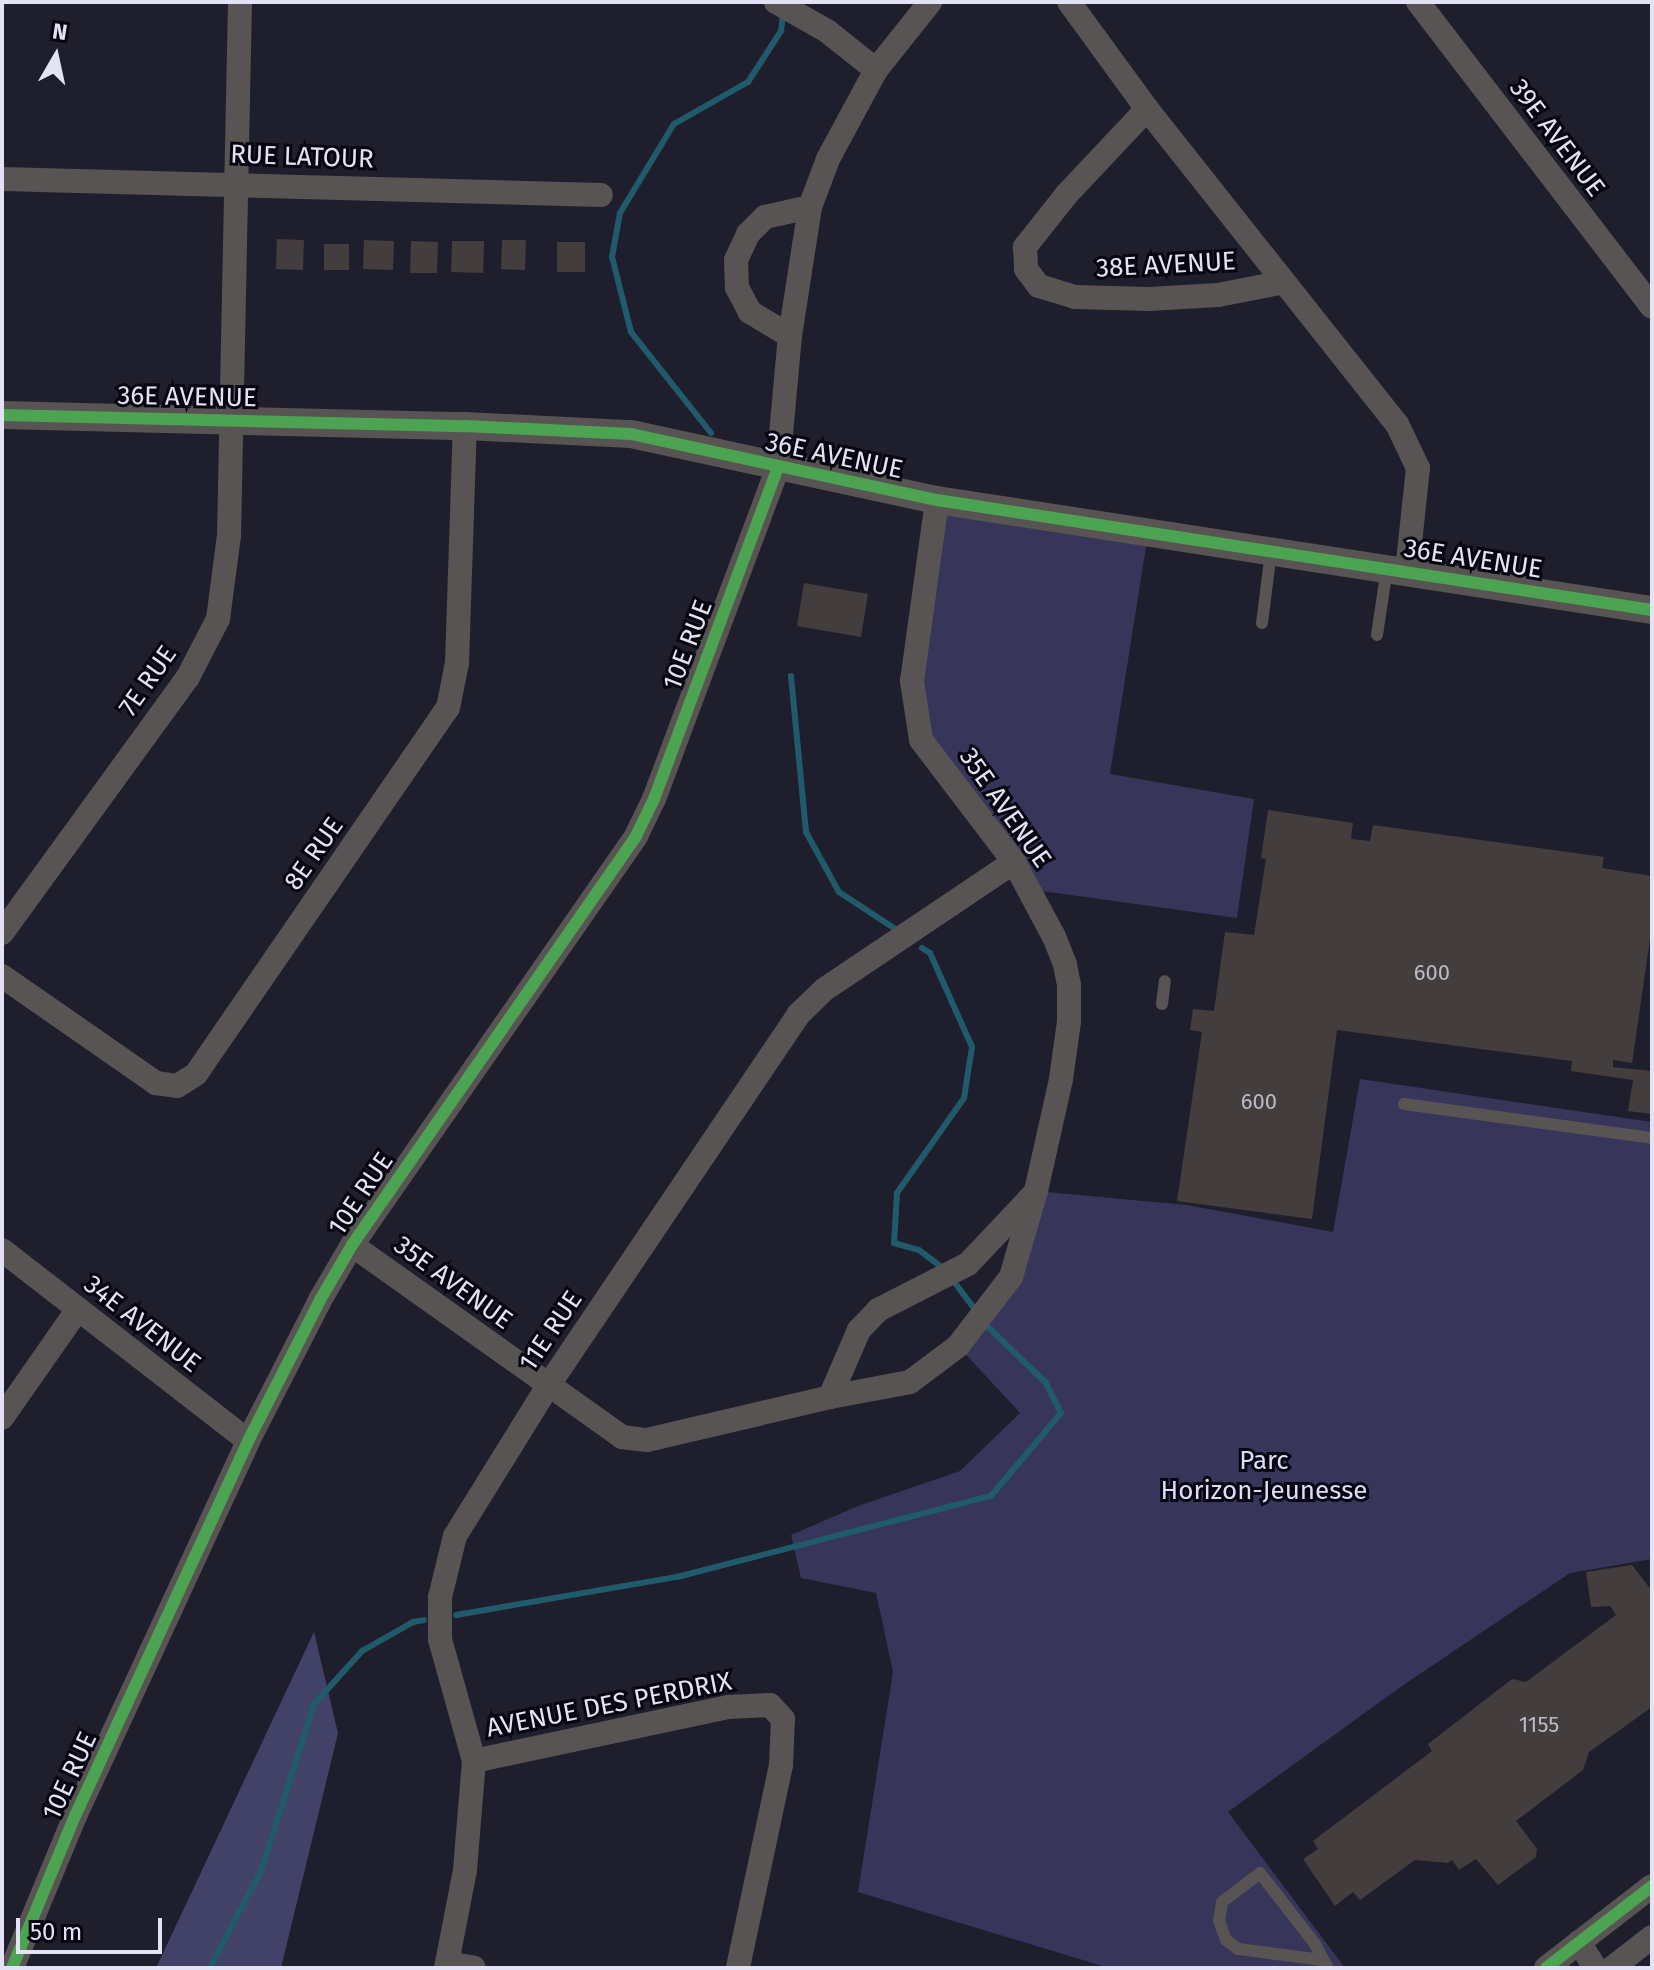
<!DOCTYPE html>
<style>
body{margin:0}
#map{position:relative;width:1654px;height:1970px;overflow:hidden;background:#1f1e2c;font-family:"Fira Sans",sans-serif}
div>[style]{position:absolute}
.green>*{inset:0;background:#37355a}
.forest>*{inset:0;background:#424167}
.stream>*{height:6px;margin:-3px;padding:0 3px;transform-origin:3px;border-radius:3px;background:#205b6b}
.building>*{inset:0;background:#433d3d}
.service>*{height:12px;margin:-6px;padding:0 6px;transform-origin:6px;border-radius:6px;background:#585453}
.minor>*{height:24px;margin:-12px;padding:0 12px;transform-origin:12px;border-radius:12px;background:#585453}
.tertiary>*{height:28px;margin:-14px;padding:0 14px;transform-origin:14px;border-radius:14px;background:#585453}
.cycleway>*{height:12px;margin:-6px;padding:0 6px;transform-origin:6px;border-radius:6px;background:#4ca352}
span{translate:-50% -50%;white-space:nowrap;text-align:center;line-height:1.15;-webkit-text-stroke:6px #060510;paint-order:stroke}
.number-label{font-size:22px;color:#bbbac7}
.number-label span{-webkit-text-stroke-width:0}
.street-label{font-size:26px;color:#e3e3f5}
.park-label{font-size:26px;color:#ddddfa}
.frame{position:absolute;inset:0;border:4px solid #e3e3f5;pointer-events:none}
.north{position:absolute;left:16px;top:16px;width:80px;height:80px;-webkit-text-stroke:6px #060510;paint-order:stroke;rotate:9deg;font-size:22px;font-weight:700;line-height:32px;text-align:center;color:#e3e3f5}
.north::after{content:'';display:block;margin:auto;width:28px;height:36px;background:#e3e3f5;clip-path:polygon(50% 0,100% 100%,50% 72%,0 100%)}
.scale{position:absolute;left:16px;top:1918px;width:146px;height:36px;box-sizing:border-box;border:4px solid #e3e3f5;border-top:0;padding-left:10px;font-size:24px;line-height:28px;white-space:nowrap;color:#e3e3f5;-webkit-text-stroke:6px #060510;paint-order:stroke}
</style>
<div id="map">
<div class="green">
<div style="clip-path:polygon(937px 500px,1148px 534px,1110px 774px,1254px 799px,1237px 918px,1027px 889px,921px 740px,912px 681px)"></div>
<div style="clip-path:polygon(1360px 1079px,1652px 1122px,1652px 1559px,1570px 1573px,1399px 1688px,1228px 1812px,1345px 1968px,1109px 1968px,858px 1892px,893px 1672px,876px 1593px,801px 1578px,791px 1535px,858px 1506px,960px 1471px,1020px 1413px,958px 1346px,1011px 1277px,1036px 1191px,1187px 1205px,1333px 1232px)"></div>
</div>
<div class="forest">
<div style="clip-path:polygon(314px 1632px,338px 1733px,281px 1968px,156px 1968px)"></div>
</div>
<div class="stream">
<div style="left:711px;top:433px;width:129px;rotate:-128.4deg"></div>
<div style="left:631px;top:332px;width:77px;rotate:-104.2deg"></div>
<div style="left:612px;top:257px;width:45px;rotate:-79.7deg"></div>
<div style="left:620px;top:213px;width:104px;rotate:-58.8deg"></div>
<div style="left:674px;top:124px;width:85px;rotate:-29.6deg"></div>
<div style="left:748px;top:82px;width:61px;rotate:-57.1deg"></div>
<div style="left:781px;top:31px;width:17px;rotate:-83deg"></div>
<div style="left:791px;top:676px;width:157px;rotate:84.5deg"></div>
<div style="left:806px;top:832px;width:68px;rotate:61.2deg"></div>
<div style="left:839px;top:892px;width:66px;rotate:33.2deg"></div>
<div style="left:922px;top:948px;width:9px;rotate:32deg"></div>
<div style="left:930px;top:953px;width:103px;rotate:65.9deg"></div>
<div style="left:972px;top:1047px;width:52px;rotate:98.9deg"></div>
<div style="left:964px;top:1098px;width:116px;rotate:125.2deg"></div>
<div style="left:897px;top:1193px;width:50px;rotate:93.4deg"></div>
<div style="left:894px;top:1243px;width:26px;rotate:16deg"></div>
<div style="left:919px;top:1250px;width:31px;rotate:37deg"></div>
<div style="left:955px;top:1283px;width:31px;rotate:53deg"></div>
<div style="left:456px;top:1615px;width:224px;rotate:-9.8deg"></div>
<div style="left:677px;top:1577px;width:324px;rotate:-14.5deg"></div>
<div style="left:991px;top:1496px;width:109px;rotate:-49.9deg"></div>
<div style="left:1061px;top:1413px;width:35px;rotate:-117deg"></div>
<div style="left:1045px;top:1382px;width:81px;rotate:-136deg"></div>
<div style="left:210px;top:1968px;width:110px;rotate:-62.3deg"></div>
<div style="left:261px;top:1871px;width:175px;rotate:-72.4deg"></div>
<div style="left:314px;top:1704px;width:72px;rotate:-47.8deg"></div>
<div style="left:362px;top:1651px;width:59px;rotate:-29.6deg"></div>
<div style="left:413px;top:1622px;width:11px;rotate:-10deg"></div>
</div>
<div class="building">
<div style="clip-path:polygon(277px 239px,304px 240px,303px 270px,276px 269px)"></div>
<div style="clip-path:polygon(364px 240px,394px 241px,393px 270px,363px 269px)"></div>
<div style="clip-path:polygon(502px 240px,526px 240px,525px 270px,501px 269px)"></div>
<div style="clip-path:polygon(411px 241px,438px 242px,437px 273px,410px 273px)"></div>
<div style="clip-path:polygon(452px 241px,484px 241px,483px 273px,451px 272px)"></div>
<div style="clip-path:polygon(557px 242px,585px 242px,585px 272px,557px 272px)"></div>
<div style="clip-path:polygon(324px 244px,349px 244px,349px 270px,324px 270px)"></div>
<div style="clip-path:polygon(804px 583px,868px 594px,861px 637px,797px 626px)"></div>
<div style="clip-path:polygon(1268px 810px,1353px 823px,1351px 839px,1370px 841px,1373px 825px,1604px 857px,1602px 868px,1652px 876px,1652px 926px,1632px 1063px,1613px 1060px,1613px 1067px,1652px 1071px,1652px 1114px,1628px 1111px,1633px 1080px,1571px 1071px,1572px 1061px,1337px 1030px,1312px 1219px,1177px 1201px,1202px 1032px,1190px 1030px,1193px 1009px,1214px 1011px,1225px 932px,1254px 935px,1266px 859px,1261px 858px)"></div>
<div style="clip-path:polygon(1632px 1565px,1652px 1591px,1652px 1707px,1589px 1752px,1583px 1770px,1516px 1821px,1537px 1849px,1536px 1857px,1498px 1885px,1476px 1859px,1459px 1870px,1452px 1860px,1448px 1863px,1415px 1860px,1360px 1900px,1353px 1892px,1335px 1906px,1303px 1859px,1318px 1849px,1313px 1841px,1432px 1751px,1428px 1744px,1512px 1679px,1526px 1682px,1616px 1615px,1610px 1606px,1591px 1607px,1586px 1572px)"></div>
</div>
<div class="service">
<div style="left:1262px;top:623px;width:72px;rotate:-82.8deg"></div>
<div style="left:1377px;top:635px;width:68px;rotate:-81.5deg"></div>
<div style="left:1162px;top:1004px;width:23px;rotate:-83deg"></div>
<div style="left:1404px;top:1104px;width:250px;rotate:7.8deg"></div>
<div style="left:1322px;top:1960px;width:85px;rotate:-172.5deg"></div>
<div style="left:1238px;top:1949px;width:15px;rotate:-143deg"></div>
<div style="left:1226px;top:1940px;width:20px;rotate:-110deg"></div>
<div style="left:1219px;top:1921px;width:19px;rotate:-81deg"></div>
<div style="left:1222px;top:1902px;width:48px;rotate:-37.3deg"></div>
<div style="left:1260px;top:1873px;width:90px;rotate:52.2deg"></div>
<div style="left:1315px;top:1944px;width:27px;rotate:62deg"></div>
</div>
<div class="minor">
<div style="left:776px;top:2px;width:59px;rotate:29.6deg"></div>
<div style="left:827px;top:31px;width:63px;rotate:38.5deg"></div>
<div style="left:1069px;top:2px;width:132px;rotate:53.9deg"></div>
<div style="left:1147px;top:109px;width:402px;rotate:51.6deg"></div>
<div style="left:1397px;top:424px;width:49px;rotate:64.5deg"></div>
<div style="left:1418px;top:468px;width:104px;rotate:96.1deg"></div>
<div style="left:1418px;top:2px;width:384px;rotate:52.5deg"></div>
<div style="left:1147px;top:109px;width:117px;rotate:133.3deg"></div>
<div style="left:1067px;top:194px;width:68px;rotate:128.4deg"></div>
<div style="left:1025px;top:247px;width:22px;rotate:87deg"></div>
<div style="left:1026px;top:269px;width:21px;rotate:53deg"></div>
<div style="left:1039px;top:286px;width:38px;rotate:17deg"></div>
<div style="left:1075px;top:297px;width:74px;rotate:1.5deg"></div>
<div style="left:1149px;top:299px;width:69px;rotate:-3.3deg"></div>
<div style="left:1218px;top:295px;width:67px;rotate:-11.1deg"></div>
<div style="left:2px;top:179px;width:599px;rotate:1.53deg"></div>
<div style="left:790px;top:336px;width:47px;rotate:-149deg"></div>
<div style="left:750px;top:312px;width:27px;rotate:-118deg"></div>
<div style="left:737px;top:288px;width:28px;rotate:-92deg"></div>
<div style="left:736px;top:260px;width:29px;rotate:-65deg"></div>
<div style="left:748px;top:234px;width:24px;rotate:-45deg"></div>
<div style="left:765px;top:217px;width:46px;rotate:-12.5deg"></div>
<div style="left:2px;top:933px;width:316px;rotate:-54deg"></div>
<div style="left:188px;top:677px;width:65px;rotate:-62.7deg"></div>
<div style="left:218px;top:619px;width:84px;rotate:-82.5deg"></div>
<div style="left:229px;top:536px;width:534px;rotate:-88.82deg"></div>
<div style="left:2px;top:976px;width:188px;rotate:34.8deg"></div>
<div style="left:156px;top:1083px;width:21px;rotate:8deg"></div>
<div style="left:177px;top:1086px;width:22px;rotate:-32deg"></div>
<div style="left:196px;top:1074px;width:444px;rotate:-55.5deg"></div>
<div style="left:448px;top:708px;width:46px;rotate:-78.7deg"></div>
<div style="left:457px;top:663px;width:237px;rotate:-88.1deg"></div>
<div style="left:352px;top:1245px;width:331px;rotate:35.4deg"></div>
<div style="left:622px;top:1437px;width:25px;rotate:7deg"></div>
<div style="left:647px;top:1440px;width:188px;rotate:-13.2deg"></div>
<div style="left:830px;top:1397px;width:81px;rotate:-10.6deg"></div>
<div style="left:910px;top:1382px;width:60px;rotate:-36.9deg"></div>
<div style="left:958px;top:1346px;width:87px;rotate:-52.5deg"></div>
<div style="left:1011px;top:1277px;width:90px;rotate:-73.8deg"></div>
<div style="left:1036px;top:1191px;width:115px;rotate:-77.4deg"></div>
<div style="left:1061px;top:1079px;width:59px;rotate:-82.1deg"></div>
<div style="left:1069px;top:1021px;width:36px;rotate:-90deg"></div>
<div style="left:1069px;top:985px;width:21px;rotate:-101deg"></div>
<div style="left:1065px;top:964px;width:31px;rotate:-112deg"></div>
<div style="left:1053px;top:935px;width:83px;rotate:-118.1deg"></div>
<div style="left:1014px;top:862px;width:153px;rotate:-127.3deg"></div>
<div style="left:921px;top:740px;width:60px;rotate:-98.7deg"></div>
<div style="left:912px;top:681px;width:183px;rotate:-82.1deg"></div>
<div style="left:2px;top:1250px;width:311px;rotate:37.8deg"></div>
<div style="left:830px;top:1397px;width:73px;rotate:-66.6deg"></div>
<div style="left:859px;top:1330px;width:28px;rotate:-46deg"></div>
<div style="left:878px;top:1310px;width:101px;rotate:-27.1deg"></div>
<div style="left:968px;top:1264px;width:93px;rotate:-46.7deg"></div>
<div style="left:2px;top:1418px;width:133px;rotate:-55.1deg"></div>
<div style="left:474px;top:1761px;width:261px;rotate:-12deg"></div>
<div style="left:729px;top:1707px;width:41px;rotate:-2.8deg"></div>
<div style="left:770px;top:1705px;width:19px;rotate:47deg"></div>
<div style="left:783px;top:1719px;width:46px;rotate:92.5deg"></div>
<div style="left:781px;top:1765px;width:208px;rotate:102deg"></div>
<div style="left:1579px;top:1942px;width:31px;rotate:58deg"></div>
<div style="left:447px;top:1963px;width:27px;rotate:10deg"></div>
<div style="left:12px;top:1968px;width:165px;rotate:-67.5deg"></div>
<div style="left:75px;top:1816px;width:413px;rotate:-65.2deg"></div>
<div style="left:248px;top:1441px;width:158px;rotate:-62.9deg"></div>
<div style="left:320px;top:1300px;width:64px;rotate:-59.8deg"></div>
<div style="left:352px;top:1245px;width:498px;rotate:-55.2deg"></div>
<div style="left:636px;top:836px;width:41px;rotate:-64.1deg"></div>
<div style="left:654px;top:799px;width:354px;rotate:-69.5deg"></div>
<div style="left:778px;top:467px;width:132px;rotate:-84.8deg"></div>
<div style="left:790px;top:336px;width:131px;rotate:-81.2deg"></div>
<div style="left:810px;top:207px;width:51px;rotate:-69.4deg"></div>
<div style="left:828px;top:159px;width:101px;rotate:-61.7deg"></div>
<div style="left:876px;top:70px;width:87px;rotate:-51.5deg"></div>
<div style="left:446px;top:1968px;width:100px;rotate:-79deg"></div>
<div style="left:465px;top:1870px;width:109px;rotate:-85.3deg"></div>
<div style="left:474px;top:1761px;width:127px;rotate:-105.6deg"></div>
<div style="left:440px;top:1639px;width:42px;rotate:-90deg"></div>
<div style="left:440px;top:1597px;width:63px;rotate:-76.2deg"></div>
<div style="left:455px;top:1536px;width:176px;rotate:-58.2deg"></div>
<div style="left:548px;top:1386px;width:449px;rotate:-56deg"></div>
<div style="left:799px;top:1014px;width:36px;rotate:-44deg"></div>
<div style="left:825px;top:989px;width:228px;rotate:-33.9deg"></div>
<div style="left:1546px;top:1968px;width:134px;rotate:-37.7deg"></div>
<div style="left:1612px;top:1968px;width:51px;rotate:-37.8deg"></div>
</div>
<div class="tertiary">
<div style="left:2px;top:415px;width:463px;rotate:1.4deg"></div>
<div style="left:465px;top:426px;width:166px;rotate:2.8deg"></div>
<div style="left:631px;top:434px;width:313px;rotate:12.2deg"></div>
<div style="left:937px;top:500px;width:723px;rotate:8.75deg"></div>
</div>
<div class="cycleway">
<div style="left:2px;top:415px;width:463px;rotate:1.4deg"></div>
<div style="left:465px;top:426px;width:166px;rotate:2.8deg"></div>
<div style="left:631px;top:434px;width:313px;rotate:12.2deg"></div>
<div style="left:937px;top:500px;width:723px;rotate:8.75deg"></div>
<div style="left:12px;top:1968px;width:165px;rotate:-67.5deg"></div>
<div style="left:75px;top:1816px;width:413px;rotate:-65.2deg"></div>
<div style="left:248px;top:1441px;width:158px;rotate:-62.9deg"></div>
<div style="left:320px;top:1300px;width:64px;rotate:-59.8deg"></div>
<div style="left:352px;top:1245px;width:498px;rotate:-55.2deg"></div>
<div style="left:636px;top:836px;width:41px;rotate:-64.1deg"></div>
<div style="left:654px;top:799px;width:354px;rotate:-69.5deg"></div>
<div style="left:1546px;top:1968px;width:134px;rotate:-37.7deg"></div>
</div>
<div class="number-label">
<span style="left:1432px;top:973px">600</span>
<span style="left:1259px;top:1102px">600</span>
<span style="left:1539px;top:1725px">1155</span>
</div>
<div class="street-label">
<span style="left:1557px;top:138px;rotate:53deg">39E AVENUE</span>
<span style="left:302px;top:157px;rotate:2deg">RUE LATOUR</span>
<span style="left:1166px;top:265px;rotate:-3deg">38E AVENUE</span>
<span style="left:187px;top:397px;rotate:1deg">36E AVENUE</span>
<span style="left:834px;top:456px;rotate:12deg">36E AVENUE</span>
<span style="left:1473px;top:559px;rotate:9deg">36E AVENUE</span>
<span style="left:688px;top:645px;rotate:-69deg">10E RUE</span>
<span style="left:148px;top:681px;rotate:-55deg">7E RUE</span>
<span style="left:1005px;top:808px;rotate:55deg">35E AVENUE</span>
<span style="left:314px;top:854px;rotate:-55deg">8E RUE</span>
<span style="left:361px;top:1194px;rotate:-56deg">10E RUE</span>
<span style="left:453px;top:1283px;rotate:36deg">35E AVENUE</span>
<span style="left:142px;top:1324px;rotate:38deg">34E AVENUE</span>
<span style="left:551px;top:1331px;rotate:-56deg">11E RUE</span>
<span style="left:609px;top:1705px;rotate:-11deg">AVENUE DES PERDRIX</span>
<span style="left:70px;top:1776px;rotate:-65deg">10E RUE</span>
</div>
<div class="park-label">
<span style="left:1264px;top:1476px">Parc<br>Horizon-Jeunesse</span>
</div>
<div class="frame"></div>
<div class="north">N</div>
<div class="scale">50 m</div>
</div>
